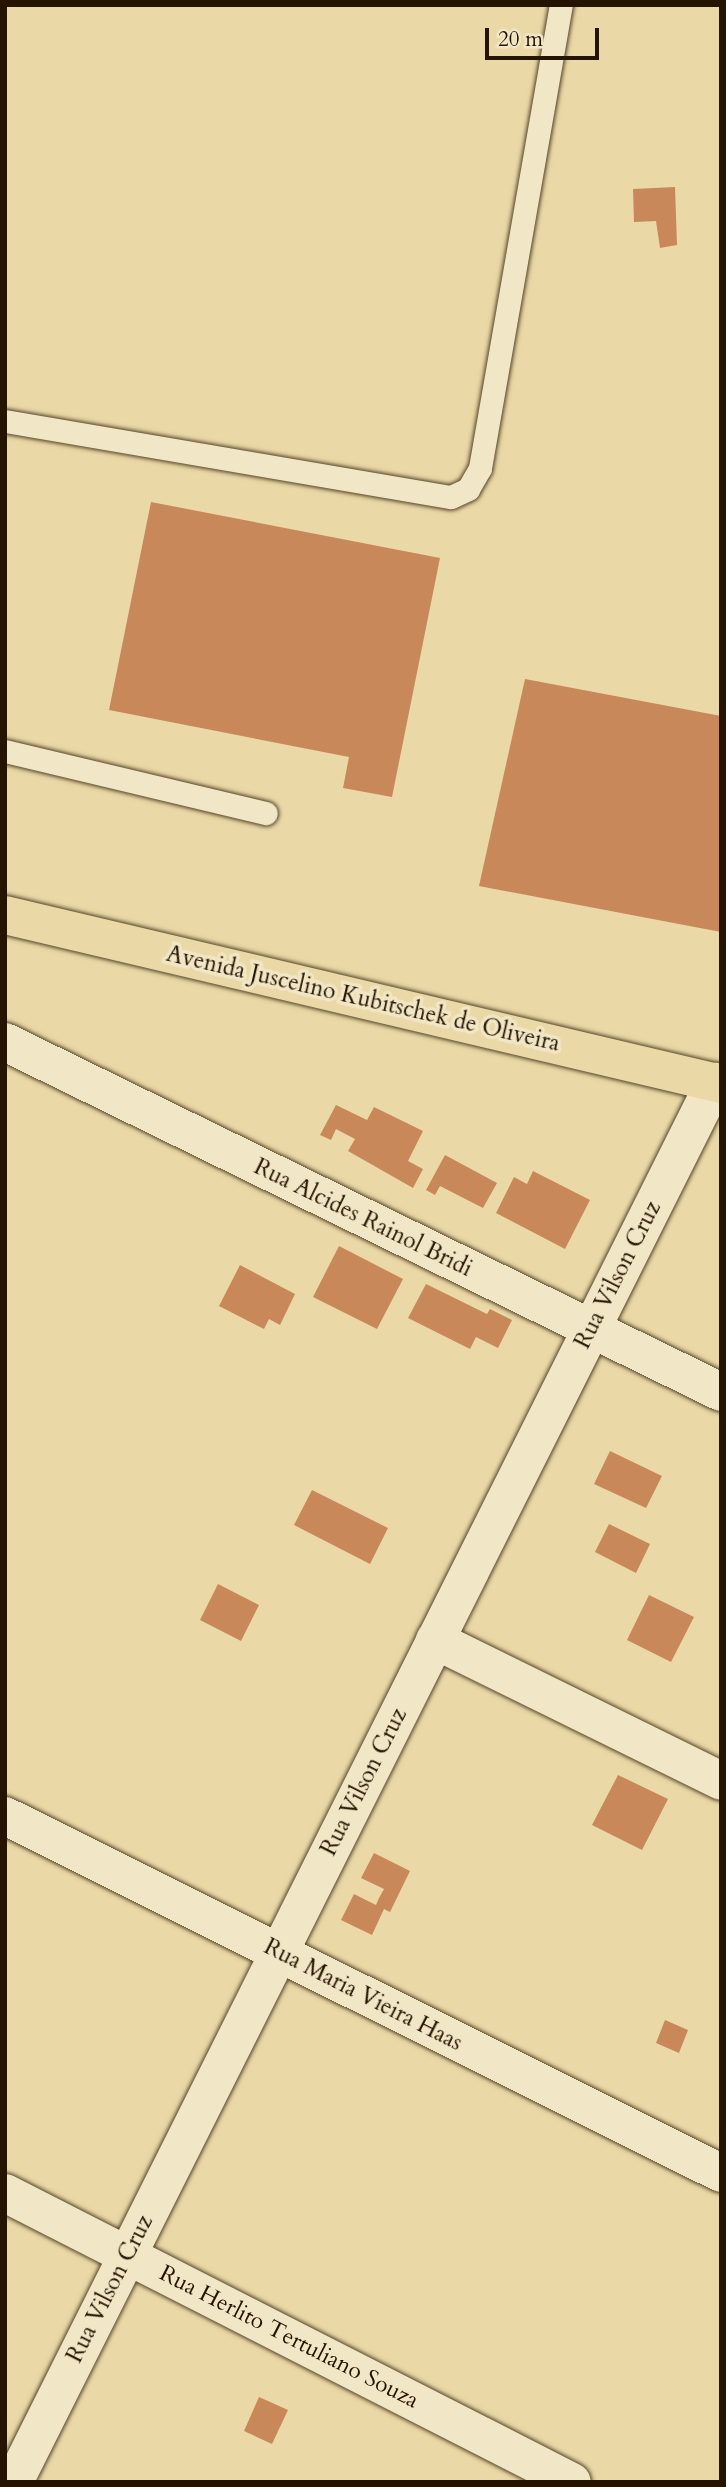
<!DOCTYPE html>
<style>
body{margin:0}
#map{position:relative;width:726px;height:2487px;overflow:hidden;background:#ead9a6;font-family:Cardo,serif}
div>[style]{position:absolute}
.building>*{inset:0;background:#c98859}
.roads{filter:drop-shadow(0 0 2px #56452a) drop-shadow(0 0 2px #56452a)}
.lane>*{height:23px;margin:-11.5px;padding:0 11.5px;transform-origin:11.5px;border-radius:11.5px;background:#f1e6c5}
.street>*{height:38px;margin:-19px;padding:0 19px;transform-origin:19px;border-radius:19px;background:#f1e6c5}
.primary>*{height:38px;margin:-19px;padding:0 19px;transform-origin:19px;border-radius:19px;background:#ead9a6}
span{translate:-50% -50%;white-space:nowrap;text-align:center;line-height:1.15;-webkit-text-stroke:7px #f1e6c5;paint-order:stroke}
.street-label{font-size:23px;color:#251400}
.frame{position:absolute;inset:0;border:7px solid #251400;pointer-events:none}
.scale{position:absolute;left:485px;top:28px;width:114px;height:32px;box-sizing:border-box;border:4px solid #251400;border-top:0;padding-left:9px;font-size:21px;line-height:24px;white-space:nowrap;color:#251400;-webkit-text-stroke:5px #f1e6c5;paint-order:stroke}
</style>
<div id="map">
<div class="building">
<div style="clip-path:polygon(675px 187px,677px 245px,660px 248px,656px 221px,634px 222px,633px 189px)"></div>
<div style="clip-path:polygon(151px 502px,440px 558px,392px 797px,343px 788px,349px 757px,109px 710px)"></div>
<div style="clip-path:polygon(525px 679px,721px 716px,721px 932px,479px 886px)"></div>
<div style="clip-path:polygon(336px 1105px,367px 1120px,374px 1107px,423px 1131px,408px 1161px,423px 1169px,413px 1188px,348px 1151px,355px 1139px,336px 1129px,331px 1140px,320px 1135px)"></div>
<div style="clip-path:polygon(445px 1155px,497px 1183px,483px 1208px,440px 1186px,435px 1195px,426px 1190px)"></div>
<div style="clip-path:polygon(533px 1171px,590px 1200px,565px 1249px,496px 1213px,514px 1177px,527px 1184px)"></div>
<div style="clip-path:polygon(339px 1246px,403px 1279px,377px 1329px,313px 1297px)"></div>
<div style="clip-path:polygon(240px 1265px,295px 1294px,280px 1325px,269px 1319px,264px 1329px,219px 1306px)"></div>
<div style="clip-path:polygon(426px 1284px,487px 1314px,490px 1309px,512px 1320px,498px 1348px,476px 1337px,470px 1349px,408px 1318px)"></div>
<div style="clip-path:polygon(610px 1451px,662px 1476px,646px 1508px,594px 1484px)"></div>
<div style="clip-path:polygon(312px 1490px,388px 1528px,370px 1564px,294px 1525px)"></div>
<div style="clip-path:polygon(609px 1524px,650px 1544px,636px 1573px,595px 1552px)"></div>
<div style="clip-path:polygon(218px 1584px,259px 1605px,241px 1641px,200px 1620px)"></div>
<div style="clip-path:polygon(649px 1595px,694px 1617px,671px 1662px,627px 1640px)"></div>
<div style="clip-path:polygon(618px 1775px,668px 1799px,642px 1850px,592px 1825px)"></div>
<div style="clip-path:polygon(374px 1853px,410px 1871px,390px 1912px,384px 1909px,372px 1935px,341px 1920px,354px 1894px,376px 1905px,379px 1898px,384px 1889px,361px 1878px)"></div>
<div style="clip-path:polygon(665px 2020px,688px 2030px,679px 2053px,656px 2043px)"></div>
<div style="clip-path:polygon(259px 2397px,288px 2410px,272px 2444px,244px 2431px)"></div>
</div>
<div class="roads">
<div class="lane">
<div style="left:5px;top:421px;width:452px;rotate:9.7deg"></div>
<div style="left:451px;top:497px;width:19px;rotate:-25deg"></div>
<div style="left:468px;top:489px;width:24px;rotate:-60deg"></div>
<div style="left:480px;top:468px;width:470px;rotate:-80.1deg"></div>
<div style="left:5px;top:751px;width:268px;rotate:13.4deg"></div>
</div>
<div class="street">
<div style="left:5px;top:1042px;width:797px;rotate:26.05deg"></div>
<div style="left:435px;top:1640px;width:319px;rotate:26.2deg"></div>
<div style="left:5px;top:1816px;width:800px;rotate:26.5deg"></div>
<div style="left:5px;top:2193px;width:636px;rotate:27.01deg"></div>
<div style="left:14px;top:2482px;width:1566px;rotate:-63.4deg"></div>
</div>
<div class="primary">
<div style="left:5px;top:915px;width:736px;rotate:13.28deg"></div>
</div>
</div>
<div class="street-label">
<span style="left:363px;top:999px;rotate:13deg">Avenida Juscelino Kubitschek de Oliveira</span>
<span style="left:363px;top:1218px;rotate:26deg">Rua Alcides Rainol Bridi</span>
<span style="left:618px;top:1275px;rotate:-63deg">Rua Vilson Cruz</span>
<span style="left:364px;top:1782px;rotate:-63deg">Rua Vilson Cruz</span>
<span style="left:363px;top:1995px;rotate:27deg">Rua Maria Vieira Haas</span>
<span style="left:110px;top:2289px;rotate:-63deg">Rua Vilson Cruz</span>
<span style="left:289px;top:2337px;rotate:27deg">Rua Herlito Tertuliano Souza</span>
</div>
<div class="frame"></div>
<div class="scale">20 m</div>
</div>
